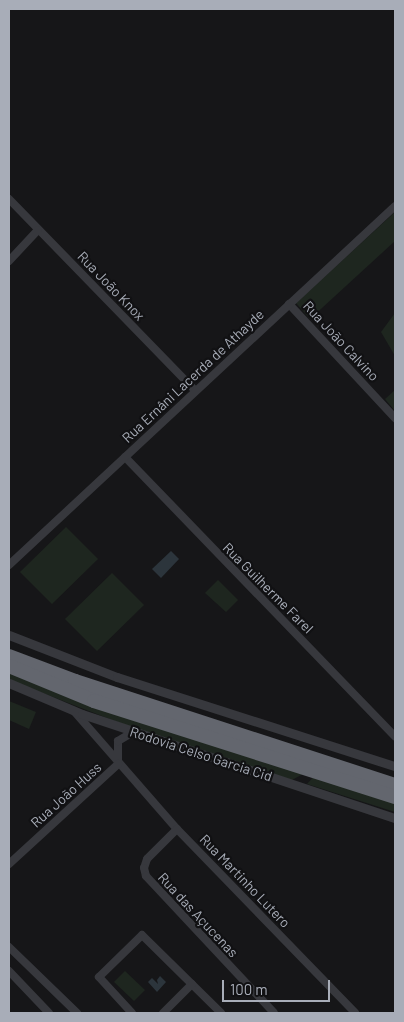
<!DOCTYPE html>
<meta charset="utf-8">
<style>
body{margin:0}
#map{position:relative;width:404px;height:1022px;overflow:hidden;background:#161618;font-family:Barlow,sans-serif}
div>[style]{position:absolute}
.green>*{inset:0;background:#1e261f}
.water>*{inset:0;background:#2c353c}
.minor>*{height:8px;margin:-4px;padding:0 4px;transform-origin:4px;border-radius:4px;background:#37383d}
.tertiary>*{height:9px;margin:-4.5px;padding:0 4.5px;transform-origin:4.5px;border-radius:4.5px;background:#37383d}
.motorway>*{height:14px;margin:-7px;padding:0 7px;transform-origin:7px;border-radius:7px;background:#63666e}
span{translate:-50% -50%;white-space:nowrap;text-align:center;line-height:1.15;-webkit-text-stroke:4.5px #111113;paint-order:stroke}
.street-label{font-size:14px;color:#a8adb8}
.frame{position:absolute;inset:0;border:10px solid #a8adb8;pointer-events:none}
.scale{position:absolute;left:222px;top:980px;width:108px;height:22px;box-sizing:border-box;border:2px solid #a8adb8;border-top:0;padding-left:6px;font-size:15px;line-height:18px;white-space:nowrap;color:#a8adb8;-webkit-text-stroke:4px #111113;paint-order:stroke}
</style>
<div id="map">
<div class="green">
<div style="clip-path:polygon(395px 212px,395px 241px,310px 319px,296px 303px)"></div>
<div style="clip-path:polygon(395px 313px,395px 356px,381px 332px)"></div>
<div style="clip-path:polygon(395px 390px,395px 411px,385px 399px)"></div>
<div style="clip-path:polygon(66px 527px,98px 559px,52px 604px,20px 572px)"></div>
<div style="clip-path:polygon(112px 573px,144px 605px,97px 651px,65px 619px)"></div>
<div style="clip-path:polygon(218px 580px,238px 600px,226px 612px,205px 593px)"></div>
<div style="clip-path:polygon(9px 669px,303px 774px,292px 780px,120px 723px,9px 680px)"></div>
<div style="clip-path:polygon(9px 701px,36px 712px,29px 729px,9px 720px)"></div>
<div style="clip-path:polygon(315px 775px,395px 802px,395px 812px,307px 784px)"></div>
<div style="clip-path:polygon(125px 971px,145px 990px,134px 1001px,114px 982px)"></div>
</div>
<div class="water">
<div style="clip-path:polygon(171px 551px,179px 559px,161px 578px,152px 569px)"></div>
<div style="clip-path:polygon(160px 976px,166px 982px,157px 992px,148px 982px,152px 978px,158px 984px,157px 980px)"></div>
</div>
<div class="minor">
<div style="left:9px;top:199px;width:267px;rotate:45.8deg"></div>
<div style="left:9px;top:261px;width:42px;rotate:-46.9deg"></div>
<div style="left:289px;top:304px;width:156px;rotate:47.1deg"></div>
<div style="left:125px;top:457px;width:389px;rotate:46deg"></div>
<div style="left:9px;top:565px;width:527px;rotate:-42.92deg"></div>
<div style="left:74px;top:711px;width:157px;rotate:48.9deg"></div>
<div style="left:177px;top:829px;width:256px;rotate:45.9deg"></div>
<div style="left:118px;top:764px;width:23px;rotate:-90deg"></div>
<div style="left:118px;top:741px;width:17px;rotate:-31deg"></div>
<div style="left:177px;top:829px;width:42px;rotate:135deg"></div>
<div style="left:147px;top:859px;width:9px;rotate:108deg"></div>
<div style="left:144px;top:868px;width:8px;rotate:76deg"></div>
<div style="left:146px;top:876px;width:187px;rotate:46.9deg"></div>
<div style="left:9px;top:864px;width:148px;rotate:-42.5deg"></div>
<div style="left:9px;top:947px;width:95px;rotate:44.1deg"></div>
<div style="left:9px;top:971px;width:58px;rotate:46.4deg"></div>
<div style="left:132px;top:1013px;width:49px;rotate:-132.5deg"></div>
<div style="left:99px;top:977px;width:60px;rotate:-44.3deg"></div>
<div style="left:142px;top:935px;width:111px;rotate:44.6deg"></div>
<div style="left:163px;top:1013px;width:41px;rotate:-45deg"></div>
</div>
<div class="tertiary">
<div style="left:9px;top:635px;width:116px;rotate:21.3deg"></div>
<div style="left:117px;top:677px;width:292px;rotate:17.8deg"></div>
<div style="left:9px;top:683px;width:79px;rotate:23deg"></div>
<div style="left:82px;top:714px;width:330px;rotate:18.4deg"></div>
</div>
<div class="motorway">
<div style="left:9px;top:656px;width:71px;rotate:20.7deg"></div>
<div style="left:75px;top:681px;width:336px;rotate:18deg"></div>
<div style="left:9px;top:666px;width:92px;rotate:22.4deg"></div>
<div style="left:94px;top:701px;width:316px;rotate:17.7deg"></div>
</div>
<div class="street-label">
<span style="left:111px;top:286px;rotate:46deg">Rua João Knox</span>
<span style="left:341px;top:341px;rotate:47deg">Rua João Calvino</span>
<span style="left:193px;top:376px;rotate:-43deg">Rua Ernâni Lacerda de Athayde</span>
<span style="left:268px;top:588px;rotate:45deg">Rua Guilherme Farel</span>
<span style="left:201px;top:754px;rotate:18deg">Rodovia Celso Garcia Cid</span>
<span style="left:66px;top:795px;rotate:-42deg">Rua João Huss</span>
<span style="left:245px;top:881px;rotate:46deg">Rua Martinho Lutero</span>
<span style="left:198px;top:915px;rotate:47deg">Rua das Açucenas</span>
</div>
<div class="frame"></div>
<div class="scale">100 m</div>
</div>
